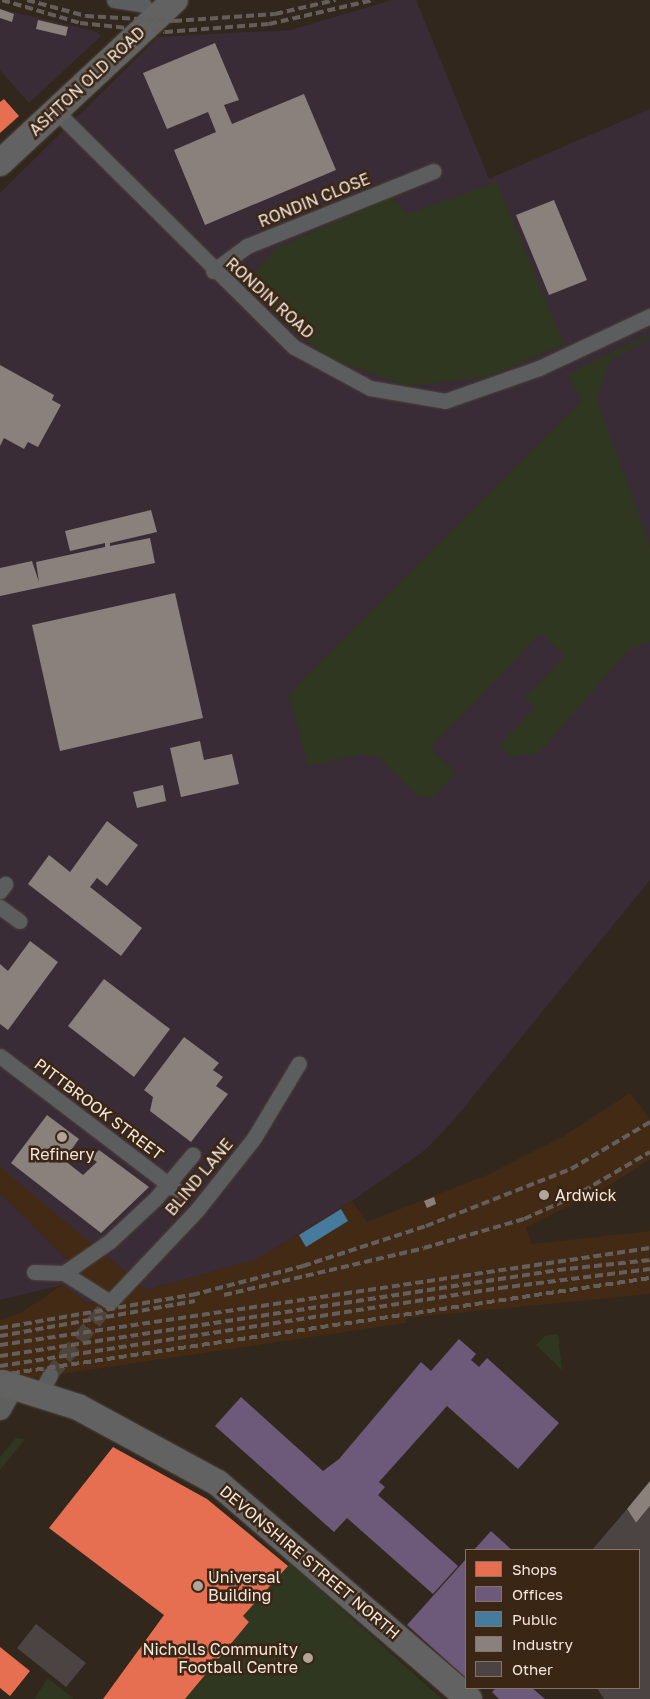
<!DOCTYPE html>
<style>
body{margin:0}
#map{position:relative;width:650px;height:1699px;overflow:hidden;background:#32271d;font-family:"Golos Text",sans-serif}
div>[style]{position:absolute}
.industrial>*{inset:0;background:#3a2c36}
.built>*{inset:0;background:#422a15}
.green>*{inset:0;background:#2f3720}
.shops>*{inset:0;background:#e76f51}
.offices>*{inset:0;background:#6d597a}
.public>*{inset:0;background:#457b9d}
.industry>*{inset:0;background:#8a817c}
.building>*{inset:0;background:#4b4443}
.street-tunnel>*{height:15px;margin-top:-7.5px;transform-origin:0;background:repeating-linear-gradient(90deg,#4f443a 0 15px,transparent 0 23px)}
.roads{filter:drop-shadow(0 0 1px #4c423a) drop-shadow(0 0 1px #4c423a)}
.street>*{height:15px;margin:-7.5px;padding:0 7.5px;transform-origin:7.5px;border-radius:7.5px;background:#5c5d5e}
.secondary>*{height:21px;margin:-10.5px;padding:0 10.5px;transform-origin:10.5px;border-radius:10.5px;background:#5f5f5e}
.highway>*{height:26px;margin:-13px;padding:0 13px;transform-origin:13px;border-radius:13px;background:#636262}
.rail>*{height:4px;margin-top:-2px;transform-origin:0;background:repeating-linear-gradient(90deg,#645f5c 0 8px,transparent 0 12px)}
.dots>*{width:14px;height:14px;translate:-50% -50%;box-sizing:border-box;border:2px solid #3a2615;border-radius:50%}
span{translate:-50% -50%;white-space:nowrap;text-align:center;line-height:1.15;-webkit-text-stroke:5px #3a2615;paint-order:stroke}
.street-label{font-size:16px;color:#f5e7dd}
.poi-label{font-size:16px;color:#f5e7dd}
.left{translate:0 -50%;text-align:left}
.right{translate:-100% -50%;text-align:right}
.legend{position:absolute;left:465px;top:1549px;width:175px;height:140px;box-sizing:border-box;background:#3a2615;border:1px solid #857365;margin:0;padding:6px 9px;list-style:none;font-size:15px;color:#f5e7dd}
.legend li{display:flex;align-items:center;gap:10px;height:25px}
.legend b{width:25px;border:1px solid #857365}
</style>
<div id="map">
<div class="industrial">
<div style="clip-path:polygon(392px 0,416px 0,489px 179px,650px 109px,650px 880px,452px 1122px,425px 1150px,352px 1201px,257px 1259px,147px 1290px,87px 1303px,62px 1285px,0 1300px,0 193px,158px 37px,291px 30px)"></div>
<div style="clip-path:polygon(0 9px,95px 31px,101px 36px,29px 103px,0 70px)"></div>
</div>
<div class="built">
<div style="clip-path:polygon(630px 1093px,650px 1119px,650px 1159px,605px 1188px,526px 1227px,531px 1244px,650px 1231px,650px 1294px,406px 1318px,406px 1323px,0 1383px,0 1320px,21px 1313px,62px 1285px,87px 1303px,110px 1302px,0 1193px,0 1167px,147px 1290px,257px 1259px,352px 1201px,367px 1222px,487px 1175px,564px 1136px)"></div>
</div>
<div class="green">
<div style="clip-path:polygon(497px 182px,564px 344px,525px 361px,488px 377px,406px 386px,329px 358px,281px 321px,254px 291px,250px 277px,276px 248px,392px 197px,407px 214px)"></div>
<div style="clip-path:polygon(647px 335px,648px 340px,610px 360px,597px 399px,650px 546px,650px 642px,627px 651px,539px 753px,510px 756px,500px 745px,535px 707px,524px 698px,565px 656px,541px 633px,430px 748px,456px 773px,433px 798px,418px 796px,379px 757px,362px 754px,308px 766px,289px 694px,582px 401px,568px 374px)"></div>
<div style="clip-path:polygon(558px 1334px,562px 1370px,536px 1345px,545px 1336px)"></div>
<div style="clip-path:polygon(16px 1438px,25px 1439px,0 1470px,0 1457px)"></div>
<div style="clip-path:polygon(290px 1563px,442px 1699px,185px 1699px,249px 1622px,243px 1616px)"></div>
<div style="clip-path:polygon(48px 1678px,74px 1699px,34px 1699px)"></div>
</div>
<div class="shops">
<div style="clip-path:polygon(4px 99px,19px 116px,0 133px,0 102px)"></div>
<div style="clip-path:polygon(113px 1447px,207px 1499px,288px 1566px,243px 1616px,249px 1622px,185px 1699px,103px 1699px,164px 1615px,49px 1528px)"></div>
<div style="clip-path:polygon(0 1647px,30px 1671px,10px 1696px,0 1688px)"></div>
</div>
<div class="offices">
<div style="clip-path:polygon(459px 1339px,476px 1354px,471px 1360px,479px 1367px,487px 1358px,559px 1423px,518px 1469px,447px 1406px,379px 1482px,385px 1487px,378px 1495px,458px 1566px,433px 1594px,347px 1518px,334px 1532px,215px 1426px,241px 1397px,323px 1471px,339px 1459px,421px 1362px,431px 1371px)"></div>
<div style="clip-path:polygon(491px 1531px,502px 1541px,512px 1550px,474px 1550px)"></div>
<div style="clip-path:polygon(466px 1559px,466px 1678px,407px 1625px)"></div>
<div style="clip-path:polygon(496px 1688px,532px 1688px,545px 1699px,499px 1699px,492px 1692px)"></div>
</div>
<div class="public">
<div style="clip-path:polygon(341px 1209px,348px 1221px,306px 1247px,299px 1235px)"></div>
</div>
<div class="industry">
<div style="clip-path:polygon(0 9px,14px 14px,12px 22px,0 18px)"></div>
<div style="clip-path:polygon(38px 20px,68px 27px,66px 36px,36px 29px)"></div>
<div style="clip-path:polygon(215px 43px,239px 100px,224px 105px,232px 124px,304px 94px,336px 170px,205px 225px,174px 150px,216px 132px,208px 112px,167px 129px,143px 73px)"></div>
<div style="clip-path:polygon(554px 200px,587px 280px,549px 295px,516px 215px)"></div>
<div style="clip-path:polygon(0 365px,54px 395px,52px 400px,61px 405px,38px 447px,28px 442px,24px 449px,4px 438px,0 446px)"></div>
<div style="clip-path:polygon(151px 510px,157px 532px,110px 543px,110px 546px,150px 538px,155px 563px,0 596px,0 568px,32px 561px,39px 582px,36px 562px,105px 547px,105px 543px,70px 551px,65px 531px)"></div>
<div style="clip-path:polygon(175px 593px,203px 718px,60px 751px,32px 625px)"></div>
<div style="clip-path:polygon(200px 741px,204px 760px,232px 754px,239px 784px,181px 797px,170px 748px)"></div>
<div style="clip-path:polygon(163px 785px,166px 801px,137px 808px,133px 792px)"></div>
<div style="clip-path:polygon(107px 821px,138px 845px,107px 886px,97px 878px,90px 887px,142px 928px,121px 956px,28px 884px,49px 855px,70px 872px)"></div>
<div style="clip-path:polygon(30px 941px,58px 962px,8px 1030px,0 1024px,0 964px,8px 971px)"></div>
<div style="clip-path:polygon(104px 979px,170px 1029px,134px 1077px,68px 1026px)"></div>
<div style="clip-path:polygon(184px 1037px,219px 1063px,213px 1070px,223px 1077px,216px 1086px,228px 1094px,191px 1142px,150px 1111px,153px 1097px,144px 1090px)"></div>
<div style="clip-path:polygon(47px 1115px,79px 1139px,64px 1160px,83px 1175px,97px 1162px,91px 1158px,99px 1150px,149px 1187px,101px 1233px,11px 1163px)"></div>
<div style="clip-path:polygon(434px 1197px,436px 1204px,427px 1208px,424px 1201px)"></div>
<div style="clip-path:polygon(650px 1481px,650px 1506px,636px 1523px,627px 1509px)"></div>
</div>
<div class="building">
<div style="clip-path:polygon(650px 1506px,650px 1699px,604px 1699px,597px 1688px,639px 1688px,639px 1550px,592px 1550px,627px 1509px,636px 1523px)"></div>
<div style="clip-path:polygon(36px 1624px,86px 1663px,66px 1687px,17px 1648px)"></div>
</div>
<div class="street-tunnel">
<div style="left:176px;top:1190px;width:20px;rotate:45deg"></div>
<div style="left:50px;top:1375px;width:94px;rotate:-50.6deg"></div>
</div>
<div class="roads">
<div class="street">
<div style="left:114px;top:0;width:30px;rotate:9deg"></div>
<div style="left:56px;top:111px;width:335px;rotate:44.8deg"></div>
<div style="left:294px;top:347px;width:86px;rotate:28.3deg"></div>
<div style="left:370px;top:388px;width:76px;rotate:9.8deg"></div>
<div style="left:445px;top:401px;width:100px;rotate:-19.3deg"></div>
<div style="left:539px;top:368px;width:123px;rotate:-25.1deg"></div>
<div style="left:213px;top:271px;width:42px;rotate:-36.3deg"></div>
<div style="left:247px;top:246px;width:201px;rotate:-21.9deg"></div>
<div style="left:0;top:891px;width:9px;rotate:-54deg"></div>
<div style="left:0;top:907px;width:24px;rotate:36deg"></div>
<div style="left:0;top:1056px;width:221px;rotate:37.3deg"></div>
<div style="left:34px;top:1272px;width:30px;rotate:2deg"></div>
<div style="left:64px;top:1273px;width:54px;rotate:32.2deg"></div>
<div style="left:110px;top:1302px;width:127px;rotate:-46.6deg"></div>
<div style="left:197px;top:1210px;width:92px;rotate:-51.6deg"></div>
<div style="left:254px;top:1138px;width:87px;rotate:-59deg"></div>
<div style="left:64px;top:1273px;width:56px;rotate:-34.8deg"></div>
<div style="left:110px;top:1241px;width:63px;rotate:-43.1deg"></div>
<div style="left:156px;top:1198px;width:57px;rotate:-49.9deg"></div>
<div style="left:39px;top:1395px;width:23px;rotate:-61deg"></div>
</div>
<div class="secondary">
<div style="left:0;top:1409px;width:25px;rotate:-61deg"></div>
</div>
<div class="highway">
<div style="left:0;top:163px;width:239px;rotate:-43deg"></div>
<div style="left:2px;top:1383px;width:80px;rotate:17.5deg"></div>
<div style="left:78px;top:1407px;width:159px;rotate:28.5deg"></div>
<div style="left:218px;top:1483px;width:331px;rotate:40.7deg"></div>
</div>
</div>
<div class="rail">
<div style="left:2px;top:0;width:81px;rotate:16.4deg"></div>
<div style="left:80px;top:23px;width:85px;rotate:6deg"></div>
<div style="left:165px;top:32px;width:104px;rotate:-4.4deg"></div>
<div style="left:269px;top:24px;width:107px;rotate:-13deg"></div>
<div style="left:27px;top:0;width:61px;rotate:15.2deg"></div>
<div style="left:86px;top:16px;width:88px;rotate:3.3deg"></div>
<div style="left:174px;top:21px;width:101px;rotate:-4deg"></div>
<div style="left:275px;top:14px;width:62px;rotate:-13.1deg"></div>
<div style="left:224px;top:1295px;width:205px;rotate:-13.2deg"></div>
<div style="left:424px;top:1248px;width:104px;rotate:-16.2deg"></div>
<div style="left:524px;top:1219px;width:54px;rotate:-24.2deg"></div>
<div style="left:573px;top:1197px;width:89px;rotate:-30.3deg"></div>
<div style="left:0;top:1328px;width:195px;rotate:-9.8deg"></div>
<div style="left:192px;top:1295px;width:115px;rotate:-14.6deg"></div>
<div style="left:303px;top:1266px;width:129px;rotate:-18deg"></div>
<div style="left:426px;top:1226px;width:156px;rotate:-21.5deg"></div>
<div style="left:571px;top:1169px;width:92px;rotate:-30.7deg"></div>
<div style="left:0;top:1336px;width:198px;rotate:-10.2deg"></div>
<div style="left:0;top:1345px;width:657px;rotate:-8.49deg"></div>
<div style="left:0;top:1356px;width:565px;rotate:-8.76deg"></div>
<div style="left:558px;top:1270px;width:93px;rotate:-6.2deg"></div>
<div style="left:0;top:1366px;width:506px;rotate:-8.87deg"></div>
<div style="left:500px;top:1288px;width:151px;rotate:-7.2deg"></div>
<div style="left:0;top:1375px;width:657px;rotate:-8.49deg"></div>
</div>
<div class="dots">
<div style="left:62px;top:1137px;background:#b1a49a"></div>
<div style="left:544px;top:1195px;background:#b1a49a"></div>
<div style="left:198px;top:1586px;background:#b1a49a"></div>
<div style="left:308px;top:1658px;background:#b1a49a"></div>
</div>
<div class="street-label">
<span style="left:87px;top:81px;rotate:-43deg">ASHTON OLD ROAD</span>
<span style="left:314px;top:200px;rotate:-22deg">RONDIN CLOSE</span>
<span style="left:270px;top:298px;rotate:42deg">RONDIN ROAD</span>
<span style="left:99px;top:1109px;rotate:37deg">PITTBROOK STREET</span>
<span style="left:199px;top:1177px;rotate:-50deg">BLIND LANE</span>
<span style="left:310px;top:1562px;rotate:40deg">DEVONSHIRE STREET NORTH</span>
</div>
<div class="poi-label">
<span style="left:62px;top:1154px">Refinery</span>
<span class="left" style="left:555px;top:1195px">Ardwick</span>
<span class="left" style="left:208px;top:1586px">Universal<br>Building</span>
<span class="right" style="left:298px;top:1658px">Nicholls Community<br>Football Centre</span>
</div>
<ul class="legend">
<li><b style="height:14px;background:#e76f51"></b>Shops</li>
<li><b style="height:14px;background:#6d597a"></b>Offices</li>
<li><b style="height:14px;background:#457b9d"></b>Public</li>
<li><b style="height:14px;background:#8a817c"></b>Industry</li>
<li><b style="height:14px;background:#4b4443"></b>Other</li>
</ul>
</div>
